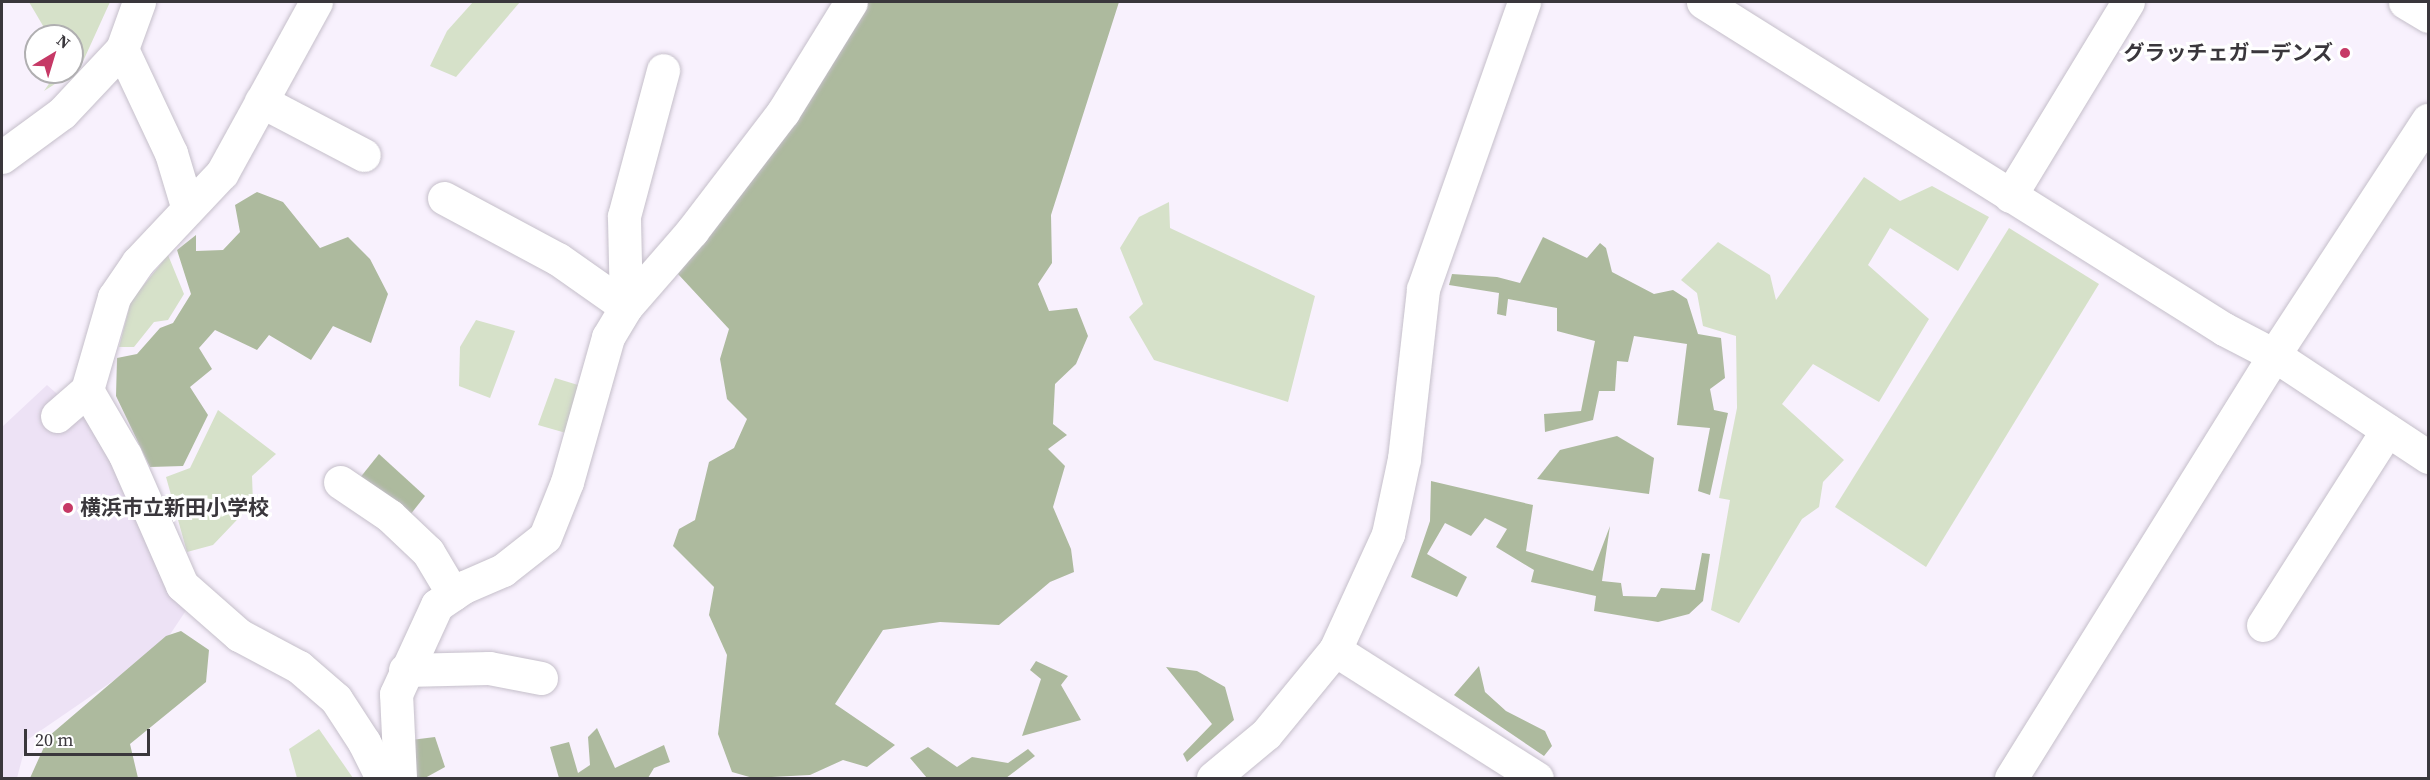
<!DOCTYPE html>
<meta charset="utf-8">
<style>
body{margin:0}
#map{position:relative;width:2430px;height:780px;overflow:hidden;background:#f8f1fd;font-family:"Source Serif 4","Noto Sans JP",serif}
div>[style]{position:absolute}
.built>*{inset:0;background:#ede2f5}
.green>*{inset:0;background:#d6e1c9}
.forest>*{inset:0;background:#adba9e}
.roads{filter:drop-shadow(0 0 2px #c5bfca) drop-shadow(0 0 2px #c5bfca)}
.minor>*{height:33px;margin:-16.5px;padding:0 16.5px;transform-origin:16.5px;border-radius:16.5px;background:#fff}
.dots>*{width:16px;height:16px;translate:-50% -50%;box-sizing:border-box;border:3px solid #fff;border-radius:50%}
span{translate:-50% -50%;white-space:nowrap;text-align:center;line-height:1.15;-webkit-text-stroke:6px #fff;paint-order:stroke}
.poi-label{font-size:21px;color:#3a373c;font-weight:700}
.right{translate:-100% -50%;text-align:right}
.left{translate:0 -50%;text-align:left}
.frame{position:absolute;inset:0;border:3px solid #3a373c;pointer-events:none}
.north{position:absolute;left:24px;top:24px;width:60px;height:60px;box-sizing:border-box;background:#fff;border:2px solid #b0afb1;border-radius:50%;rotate:38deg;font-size:16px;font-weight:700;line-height:24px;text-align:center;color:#3a373c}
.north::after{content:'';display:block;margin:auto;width:21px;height:27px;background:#c63966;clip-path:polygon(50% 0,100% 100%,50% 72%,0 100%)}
.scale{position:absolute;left:24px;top:729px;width:126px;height:27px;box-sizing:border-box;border:3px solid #3a373c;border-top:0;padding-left:8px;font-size:18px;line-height:21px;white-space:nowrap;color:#3a373c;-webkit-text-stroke:4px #fff;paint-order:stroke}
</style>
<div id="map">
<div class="built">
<div style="clip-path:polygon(47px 385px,71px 406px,95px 412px,187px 609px,161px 648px,27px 740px,17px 778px,2px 778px,2px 427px)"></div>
</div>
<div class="green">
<div style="clip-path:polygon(29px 2px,110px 2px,80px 68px,44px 91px,57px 72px,72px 72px,72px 36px,49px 36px)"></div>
<div style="clip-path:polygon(473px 2px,520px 2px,456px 77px,430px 66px,447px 31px)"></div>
<div style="clip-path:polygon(1864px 177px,1900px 201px,1932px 186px,1989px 217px,1958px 271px,1890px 228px,1868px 265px,1929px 319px,1879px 402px,1813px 364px,1782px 404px,1844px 460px,1823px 482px,1819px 507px,1802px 519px,1739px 623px,1711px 610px,1730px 500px,1719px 498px,1737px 408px,1736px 336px,1703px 326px,1697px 293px,1681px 280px,1718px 242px,1770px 275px,1776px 300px)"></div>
<div style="clip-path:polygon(1169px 202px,1170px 228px,1315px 296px,1288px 402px,1154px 360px,1129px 317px,1143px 304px,1120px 248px,1139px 217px)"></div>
<div style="clip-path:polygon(2009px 228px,2099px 284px,1926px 567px,1835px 507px)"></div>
<div style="clip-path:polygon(168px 255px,184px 294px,168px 320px,154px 322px,134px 347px,119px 347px,131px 301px)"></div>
<div style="clip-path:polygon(476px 320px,515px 331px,490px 398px,459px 386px,460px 347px)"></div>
<div style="clip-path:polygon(555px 378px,578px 385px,566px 433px,538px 425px)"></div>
<div style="clip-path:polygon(218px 410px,276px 454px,252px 476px,253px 503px,213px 545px,187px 552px,166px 477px,190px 468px)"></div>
<div style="clip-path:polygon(319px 729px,353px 778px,297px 778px,289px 749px)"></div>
</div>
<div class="forest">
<div style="clip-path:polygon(864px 2px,1119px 2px,1051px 215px,1052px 263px,1038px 284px,1049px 311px,1077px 308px,1088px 336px,1076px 364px,1055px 384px,1053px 424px,1067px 435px,1048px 449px,1065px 466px,1053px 507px,1071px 549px,1074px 572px,1050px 582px,999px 625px,940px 622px,883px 630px,835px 704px,895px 745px,867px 767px,843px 760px,810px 775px,753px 778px,732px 772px,718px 734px,727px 655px,709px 615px,714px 587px,673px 546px,679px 529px,695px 520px,709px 462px,734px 448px,747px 419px,727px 399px,720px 359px,729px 329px,678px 274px,788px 126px)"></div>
<div style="clip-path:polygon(257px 192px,283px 202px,320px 248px,348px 237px,370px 259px,388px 294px,371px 343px,333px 326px,311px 360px,269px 335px,257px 350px,215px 330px,199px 348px,212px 369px,190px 387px,208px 415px,183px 466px,150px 467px,116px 396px,117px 358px,137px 354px,160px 328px,173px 323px,191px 294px,177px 250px,196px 235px,196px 251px,223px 250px,240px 232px,235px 205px)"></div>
<div style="clip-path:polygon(1543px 237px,1587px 258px,1600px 243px,1606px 248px,1612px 272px,1654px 294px,1673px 290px,1687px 299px,1698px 334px,1721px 338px,1725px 378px,1710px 389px,1714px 410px,1728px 413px,1710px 495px,1698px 491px,1710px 428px,1677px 425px,1687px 344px,1634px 336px,1628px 362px,1617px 361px,1615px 391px,1599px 391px,1593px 420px,1545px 432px,1544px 414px,1581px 411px,1595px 341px,1557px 331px,1557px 308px,1508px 299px,1506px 316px,1497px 314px,1499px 293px,1449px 285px,1452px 274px,1497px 277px,1520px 283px)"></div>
<div style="clip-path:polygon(1617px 436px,1654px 458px,1649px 494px,1537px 479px,1560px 450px)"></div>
<div style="clip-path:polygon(379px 454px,425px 496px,410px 515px,359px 479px)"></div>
<div style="clip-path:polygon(1431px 481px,1533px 505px,1526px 551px,1593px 571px,1610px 526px,1602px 581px,1621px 583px,1623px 596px,1656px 597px,1661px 588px,1695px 590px,1702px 553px,1710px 554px,1703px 601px,1689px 614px,1658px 622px,1594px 611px,1596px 596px,1531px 582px,1534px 570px,1496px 547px,1507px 529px,1485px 518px,1471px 536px,1445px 523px,1427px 554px,1467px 577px,1457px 597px,1411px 577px,1430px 521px)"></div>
<div style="clip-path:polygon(181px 631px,209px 650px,206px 682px,130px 744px,138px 778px,30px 778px,49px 736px,166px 636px)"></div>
<div style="clip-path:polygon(1036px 661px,1068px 676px,1061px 685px,1081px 720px,1022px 736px,1041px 679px,1030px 670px)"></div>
<div style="clip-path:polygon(1479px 666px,1485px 692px,1506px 711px,1545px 731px,1552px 746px,1544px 756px,1454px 695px)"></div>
<div style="clip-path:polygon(1166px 667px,1197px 671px,1225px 687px,1234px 720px,1187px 762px,1183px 754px,1212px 724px)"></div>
<div style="clip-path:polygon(597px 728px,615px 768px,664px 745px,670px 762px,654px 768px,648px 778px,559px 778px,550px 747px,569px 742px,578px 773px,590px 765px,588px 737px)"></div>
<div style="clip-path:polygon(435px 737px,445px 767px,425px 778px,412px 778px,411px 740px)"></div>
<div style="clip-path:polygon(928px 747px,957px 767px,972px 757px,1008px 763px,1028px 749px,1035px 756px,1006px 778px,927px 778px,910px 758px)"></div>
</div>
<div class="roads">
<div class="minor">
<div style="left:1703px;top:2px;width:615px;rotate:32.11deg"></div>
<div style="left:2224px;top:329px;width:56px;rotate:27.5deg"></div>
<div style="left:2274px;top:355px;width:185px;rotate:33.5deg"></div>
<div style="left:2405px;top:2px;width:27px;rotate:31deg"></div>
<div style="left:122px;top:49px;width:115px;rotate:64.8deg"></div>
<div style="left:171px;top:153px;width:55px;rotate:73.2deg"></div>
<div style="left:261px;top:101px;width:116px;rotate:27.7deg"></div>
<div style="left:2px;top:157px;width:74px;rotate:-36.3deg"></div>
<div style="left:62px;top:113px;width:88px;rotate:-46.8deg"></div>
<div style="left:122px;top:49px;width:50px;rotate:-70.1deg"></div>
<div style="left:2010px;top:196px;width:227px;rotate:-58.7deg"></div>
<div style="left:444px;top:198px;width:129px;rotate:28.2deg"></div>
<div style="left:558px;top:259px;width:83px;rotate:35.2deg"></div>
<div style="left:626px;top:307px;width:91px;rotate:-91.3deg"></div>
<div style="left:624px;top:216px;width:151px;rotate:-75deg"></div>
<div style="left:87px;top:390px;width:75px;rotate:59.7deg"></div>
<div style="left:125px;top:455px;width:142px;rotate:66.3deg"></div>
<div style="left:182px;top:585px;width:76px;rotate:41.3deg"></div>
<div style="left:239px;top:635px;width:68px;rotate:28.1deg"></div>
<div style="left:299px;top:667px;width:49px;rotate:40.9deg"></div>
<div style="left:336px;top:699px;width:51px;rotate:56.9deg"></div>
<div style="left:364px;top:742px;width:40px;rotate:63.4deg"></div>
<div style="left:57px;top:416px;width:40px;rotate:-41deg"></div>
<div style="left:87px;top:390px;width:97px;rotate:-73.8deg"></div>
<div style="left:114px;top:297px;width:42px;rotate:-55.6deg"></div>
<div style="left:138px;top:262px;width:122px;rotate:-46.7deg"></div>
<div style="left:222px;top:173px;width:195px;rotate:-61.2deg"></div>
<div style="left:340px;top:482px;width:60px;rotate:34.2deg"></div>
<div style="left:390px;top:516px;width:52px;rotate:43.5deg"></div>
<div style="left:428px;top:552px;width:49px;rotate:59.2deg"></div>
<div style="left:2263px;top:625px;width:231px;rotate:-57.5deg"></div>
<div style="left:1335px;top:650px;width:239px;rotate:32.4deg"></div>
<div style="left:405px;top:670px;width:84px;rotate:-1.4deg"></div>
<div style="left:489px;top:668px;width:53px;rotate:10.9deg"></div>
<div style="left:400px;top:778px;width:84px;rotate:-92.7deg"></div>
<div style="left:396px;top:694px;width:98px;rotate:-65.3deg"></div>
<div style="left:437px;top:605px;width:32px;rotate:-34deg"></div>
<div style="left:464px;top:587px;width:43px;rotate:-23.6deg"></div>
<div style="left:503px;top:570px;width:53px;rotate:-38.2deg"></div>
<div style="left:545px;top:537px;width:59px;rotate:-68.2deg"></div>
<div style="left:567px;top:482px;width:151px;rotate:-74.2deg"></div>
<div style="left:608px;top:337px;width:35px;rotate:-59deg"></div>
<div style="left:626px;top:307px;width:101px;rotate:-49deg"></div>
<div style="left:692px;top:231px;width:150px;rotate:-52.6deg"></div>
<div style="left:783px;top:112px;width:129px;rotate:-58.3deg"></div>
<div style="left:1213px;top:778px;width:69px;rotate:-39.7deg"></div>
<div style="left:1266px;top:734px;width:109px;rotate:-50.6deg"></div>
<div style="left:1335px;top:650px;width:128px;rotate:-65.4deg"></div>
<div style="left:1388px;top:534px;width:77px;rotate:-78deg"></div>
<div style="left:1404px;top:459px;width:171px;rotate:-83.6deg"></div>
<div style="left:1423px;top:289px;width:304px;rotate:-70.6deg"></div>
<div style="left:2011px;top:778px;width:498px;rotate:-58.1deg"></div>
<div style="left:2274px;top:355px;width:281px;rotate:-56.8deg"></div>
</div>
</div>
<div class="dots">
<div style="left:2345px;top:53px;background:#c63966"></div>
<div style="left:68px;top:508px;background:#c63966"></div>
</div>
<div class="poi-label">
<span class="right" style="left:2333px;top:53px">グラッチェガーデンズ</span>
<span class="left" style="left:80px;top:508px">横浜市立新田小学校</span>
</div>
<div class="frame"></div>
<div class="north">N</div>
<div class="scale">20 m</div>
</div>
